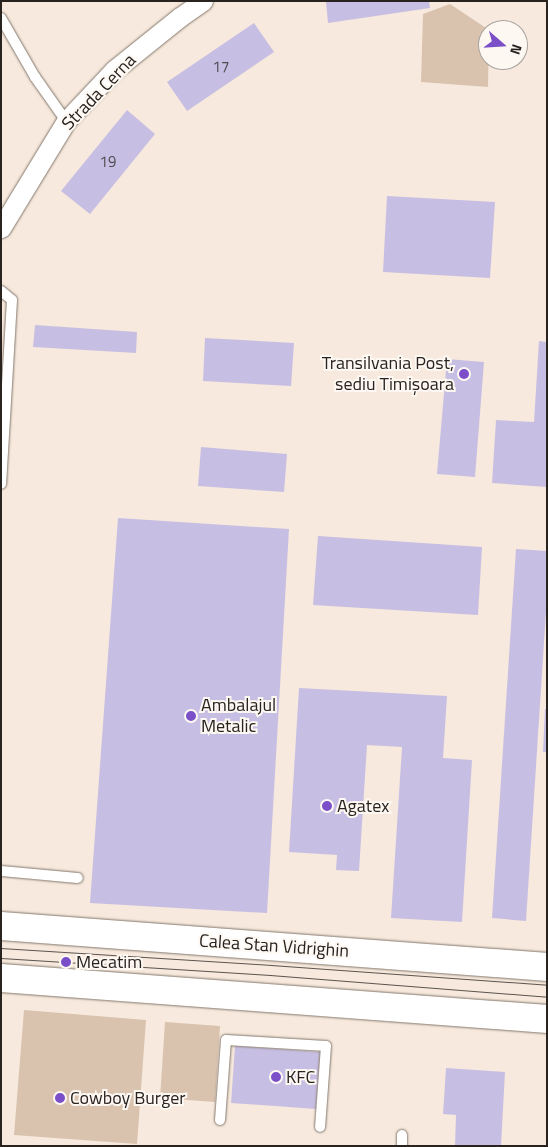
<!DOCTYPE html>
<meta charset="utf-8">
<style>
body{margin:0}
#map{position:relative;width:548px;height:1147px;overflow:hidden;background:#f7e9dd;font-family:"Titillium Web",sans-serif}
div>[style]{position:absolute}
.green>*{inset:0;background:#d9c3af}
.building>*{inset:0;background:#c7bfe3}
.roads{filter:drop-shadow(0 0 1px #83776c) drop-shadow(0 0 1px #83776c)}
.lane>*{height:10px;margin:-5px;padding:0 5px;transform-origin:5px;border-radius:5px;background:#fff}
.street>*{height:19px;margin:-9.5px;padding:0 9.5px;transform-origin:9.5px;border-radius:9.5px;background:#fff}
.primary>*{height:28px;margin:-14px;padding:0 14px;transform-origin:14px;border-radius:14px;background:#fff}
.tram>*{height:1px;margin:-0.5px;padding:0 0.5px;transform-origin:0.5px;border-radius:0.5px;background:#5b544e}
.dots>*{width:14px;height:14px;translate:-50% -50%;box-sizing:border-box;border:2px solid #fef8f3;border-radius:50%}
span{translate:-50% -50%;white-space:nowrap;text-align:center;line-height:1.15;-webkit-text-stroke:4px #fef8f3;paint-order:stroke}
.number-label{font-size:15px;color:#504a50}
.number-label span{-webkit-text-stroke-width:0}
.street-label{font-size:18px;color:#28231f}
.poi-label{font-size:18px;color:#28231f}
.right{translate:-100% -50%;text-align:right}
.left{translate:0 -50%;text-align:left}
.frame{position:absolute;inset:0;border:2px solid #28231f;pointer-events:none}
.north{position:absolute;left:478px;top:20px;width:50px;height:50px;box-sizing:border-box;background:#fef8f3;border:1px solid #a8a39e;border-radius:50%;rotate:109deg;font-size:14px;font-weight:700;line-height:20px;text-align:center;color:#28231f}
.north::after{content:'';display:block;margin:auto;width:18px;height:22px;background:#7a4fc8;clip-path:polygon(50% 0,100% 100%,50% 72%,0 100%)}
</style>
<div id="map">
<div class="green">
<div style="clip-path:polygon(450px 4px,489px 30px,488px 87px,421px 82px,423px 14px)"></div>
<div style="clip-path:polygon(24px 1010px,146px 1020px,137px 1144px,14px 1135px)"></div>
<div style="clip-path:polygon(165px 1022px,220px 1026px,215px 1102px,160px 1098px)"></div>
</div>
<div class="building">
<div style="clip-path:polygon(330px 1px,429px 1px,430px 8px,328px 23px,326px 2px)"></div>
<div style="clip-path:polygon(254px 23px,274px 52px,187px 111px,167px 82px)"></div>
<div style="clip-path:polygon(127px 110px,155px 134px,90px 214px,61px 191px)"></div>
<div style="clip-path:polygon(387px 196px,495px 202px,490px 278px,383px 272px)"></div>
<div style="clip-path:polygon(35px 325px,137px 332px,136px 353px,33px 347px)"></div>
<div style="clip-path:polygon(205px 338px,294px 343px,291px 386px,203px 381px)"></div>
<div style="clip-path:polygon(539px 341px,547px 342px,547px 487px,492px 483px,496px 420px,534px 422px)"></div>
<div style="clip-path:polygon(447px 359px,484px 362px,475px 477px,437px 474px)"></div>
<div style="clip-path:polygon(201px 447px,287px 454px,284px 492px,198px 486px)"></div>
<div style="clip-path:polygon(118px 518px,289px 529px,267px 913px,90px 903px)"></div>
<div style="clip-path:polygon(318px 536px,482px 547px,478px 615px,313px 605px)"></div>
<div style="clip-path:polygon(516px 549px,547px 551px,547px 596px,526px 921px,492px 918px)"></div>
<div style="clip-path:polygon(299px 688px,447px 696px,443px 758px,472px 760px,462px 922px,391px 918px,402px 747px,367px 745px,359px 871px,336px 870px,337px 855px,289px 852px)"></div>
<div style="clip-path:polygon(545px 709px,547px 709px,547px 752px,543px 752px)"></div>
<div style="clip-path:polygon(235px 1046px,320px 1052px,316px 1109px,231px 1103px)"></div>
<div style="clip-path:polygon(446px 1068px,505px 1072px,501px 1146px,455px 1146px,456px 1115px,443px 1114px)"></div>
</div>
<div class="roads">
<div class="lane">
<div style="left:1px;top:18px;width:68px;rotate:60deg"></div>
<div style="left:35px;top:77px;width:54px;rotate:54.8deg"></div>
<div style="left:1px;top:291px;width:14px;rotate:39deg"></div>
<div style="left:12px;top:300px;width:184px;rotate:93.4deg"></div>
<div style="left:1px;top:871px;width:77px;rotate:5.2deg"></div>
<div style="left:220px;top:1120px;width:80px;rotate:-85.7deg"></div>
<div style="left:226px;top:1040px;width:100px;rotate:3.4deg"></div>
<div style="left:326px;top:1046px;width:81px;rotate:94.2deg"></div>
<div style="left:402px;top:1146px;width:11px;rotate:-90deg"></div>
</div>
<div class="street">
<div style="left:1px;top:228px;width:125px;rotate:-58.7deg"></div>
<div style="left:66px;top:121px;width:70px;rotate:-46.7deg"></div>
<div style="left:114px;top:70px;width:85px;rotate:-38.8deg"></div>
<div style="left:180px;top:17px;width:28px;rotate:-35deg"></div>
</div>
<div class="primary">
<div style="left:1px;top:926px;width:548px;rotate:4.29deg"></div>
<div style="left:1px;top:978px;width:548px;rotate:4.29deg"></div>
</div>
</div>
<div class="tram">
<div style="left:1px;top:948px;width:271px;rotate:3.6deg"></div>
<div style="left:271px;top:965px;width:277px;rotate:4.1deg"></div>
<div style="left:1px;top:958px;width:270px;rotate:3.6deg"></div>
<div style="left:270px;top:975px;width:278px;rotate:4.5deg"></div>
</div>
<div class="dots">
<div style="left:464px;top:374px;background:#7a4fc8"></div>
<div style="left:191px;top:716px;background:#7a4fc8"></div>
<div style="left:327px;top:806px;background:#7a4fc8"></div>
<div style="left:66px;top:962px;background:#7a4fc8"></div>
<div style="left:276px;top:1077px;background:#7a4fc8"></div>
<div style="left:60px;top:1098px;background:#7a4fc8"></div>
</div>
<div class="number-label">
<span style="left:221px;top:67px">17</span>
<span style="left:108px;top:162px">19</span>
</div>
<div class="street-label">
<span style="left:99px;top:92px;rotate:-46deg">Strada Cerna</span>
<span style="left:274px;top:946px;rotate:4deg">Calea Stan Vidrighin</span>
</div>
<div class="poi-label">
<span class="right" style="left:454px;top:374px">Transilvania Post,<br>sediu Timișoara</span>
<span class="left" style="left:201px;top:716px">Ambalajul<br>Metalic</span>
<span class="left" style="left:337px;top:806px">Agatex</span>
<span class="left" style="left:76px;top:962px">Mecatim</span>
<span class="left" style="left:286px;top:1077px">KFC</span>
<span class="left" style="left:70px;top:1098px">Cowboy Burger</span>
</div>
<div class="frame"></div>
<div class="north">N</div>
</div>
